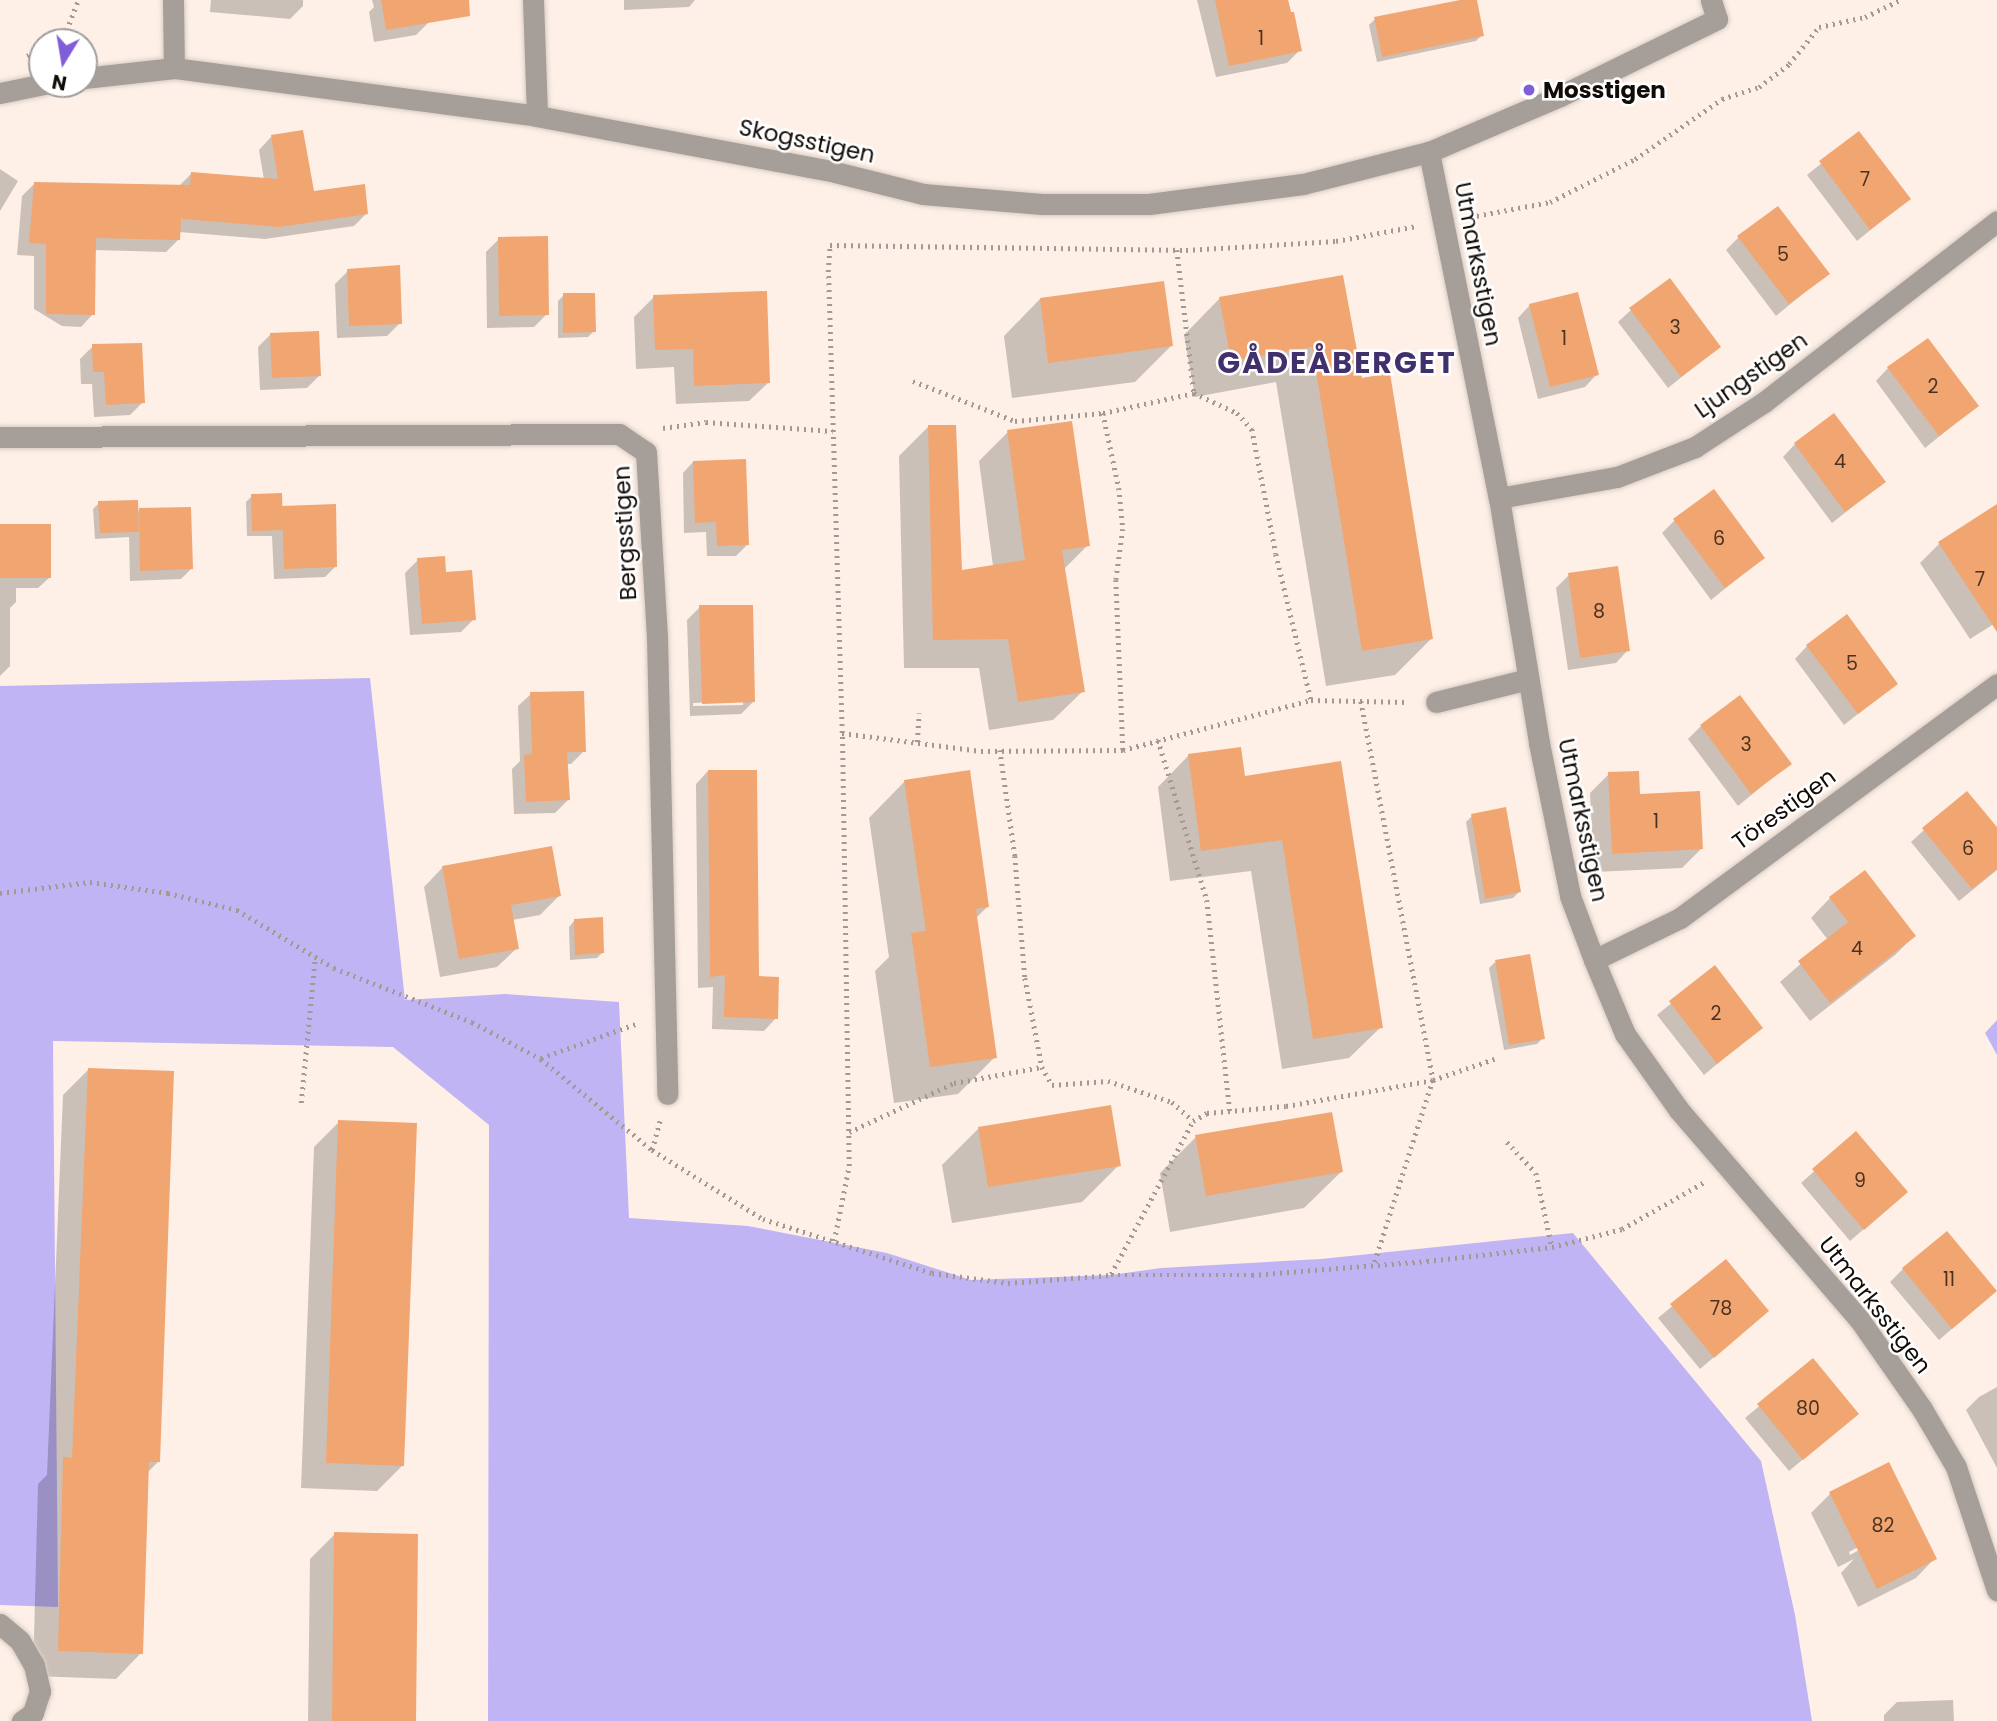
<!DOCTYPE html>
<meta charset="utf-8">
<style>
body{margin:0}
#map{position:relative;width:1997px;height:1721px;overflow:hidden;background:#fef0e7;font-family:Poppins,sans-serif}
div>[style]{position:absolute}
.forest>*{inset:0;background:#c1b4f4}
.shadow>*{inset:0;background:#0003}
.building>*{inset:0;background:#f1a571}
.path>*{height:4.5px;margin-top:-2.25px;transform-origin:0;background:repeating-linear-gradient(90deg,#a39991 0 2px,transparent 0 7px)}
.roads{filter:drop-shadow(0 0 2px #d8ccc3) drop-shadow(0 0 2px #d8ccc3)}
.minor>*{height:21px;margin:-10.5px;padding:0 10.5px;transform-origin:10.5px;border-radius:10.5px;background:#a59e99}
.dots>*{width:19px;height:19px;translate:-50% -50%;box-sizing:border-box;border:4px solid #fff;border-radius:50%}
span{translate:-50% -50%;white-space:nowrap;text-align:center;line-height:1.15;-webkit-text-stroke:5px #fff;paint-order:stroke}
.number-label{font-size:19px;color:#4a3222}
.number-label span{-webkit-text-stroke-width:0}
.poi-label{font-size:23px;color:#120c08;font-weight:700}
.left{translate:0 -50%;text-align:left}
.street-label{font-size:23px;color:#120c08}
.district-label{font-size:30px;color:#40306c;font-weight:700;letter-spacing:2px}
.north{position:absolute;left:28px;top:28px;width:70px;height:70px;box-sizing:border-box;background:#fff;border:2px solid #a09e9c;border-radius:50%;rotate:191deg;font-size:19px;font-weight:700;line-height:28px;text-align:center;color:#120c08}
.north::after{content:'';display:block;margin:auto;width:24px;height:32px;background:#815ed8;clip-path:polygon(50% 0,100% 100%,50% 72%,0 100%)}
</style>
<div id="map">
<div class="forest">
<div style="clip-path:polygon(370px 678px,405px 1000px,505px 994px,619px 1002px,629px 1218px,748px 1226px,887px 1253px,971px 1280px,1111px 1275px,1161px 1268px,1321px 1259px,1573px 1233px,1761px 1461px,1795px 1615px,1812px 1721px,488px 1721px,489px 1125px,393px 1047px,53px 1041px,58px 1607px,0 1605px,0 686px)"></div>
<div style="clip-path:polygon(1997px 1020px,1997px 1055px,1985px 1033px)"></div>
</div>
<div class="shadow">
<div style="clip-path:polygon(211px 0,303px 0,303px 6px,290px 19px,210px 12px)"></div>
<div style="clip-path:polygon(372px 0,425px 0,429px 22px,416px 35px,374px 42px,369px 12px,374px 7px)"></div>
<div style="clip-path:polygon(624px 0,695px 0,689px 7px,624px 10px)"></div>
<div style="clip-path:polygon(1197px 0,1288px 0,1300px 50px,1287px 63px,1216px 77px)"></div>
<div style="clip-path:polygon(1475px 0,1482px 35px,1476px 41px,1377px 62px,1369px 25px,1375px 19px)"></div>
<div style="clip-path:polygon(1859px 133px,1908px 199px,1857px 241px,1807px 175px)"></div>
<div style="clip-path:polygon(271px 137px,312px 193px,367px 213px,354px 226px,265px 239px,179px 232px,179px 239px,166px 252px,94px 250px,93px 314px,81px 327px,62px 326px,34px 309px,34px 256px,17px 255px,22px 196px,35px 183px,179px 186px,191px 174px,264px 180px,259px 150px)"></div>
<div style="clip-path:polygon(0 169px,18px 181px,0 211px)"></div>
<div style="clip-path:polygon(1739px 237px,1827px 274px,1776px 316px,1726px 250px)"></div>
<div style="clip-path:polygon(499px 239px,547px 314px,534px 327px,487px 328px,486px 252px)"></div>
<div style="clip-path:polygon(348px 271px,400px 323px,387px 336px,337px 338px,335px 284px)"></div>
<div style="clip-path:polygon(1342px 277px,1360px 380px,1431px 639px,1395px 675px,1326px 686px,1276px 382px,1195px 397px,1184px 335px,1220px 298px)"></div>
<div style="clip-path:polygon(564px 295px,594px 331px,588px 337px,558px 338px,558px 301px)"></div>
<div style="clip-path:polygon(654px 297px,769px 382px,749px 401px,676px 404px,674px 367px,636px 369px,634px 317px)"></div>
<div style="clip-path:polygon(1040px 299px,1171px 346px,1135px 382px,1012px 398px,1004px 336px)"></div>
<div style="clip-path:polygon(1530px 305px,1597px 374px,1585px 387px,1538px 399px,1518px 318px)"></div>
<div style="clip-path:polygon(1631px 310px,1719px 347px,1668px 388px,1618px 322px)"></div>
<div style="clip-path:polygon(271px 334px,320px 375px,307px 388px,260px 390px,258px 347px)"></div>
<div style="clip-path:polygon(93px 346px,143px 402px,130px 415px,94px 417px,92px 384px,81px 384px,80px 359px)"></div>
<div style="clip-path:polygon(1888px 368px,1977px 406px,1925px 448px,1876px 381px)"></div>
<div style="clip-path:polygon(928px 427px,960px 572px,993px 566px,979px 461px,1008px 432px,1088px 545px,1063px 570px,1083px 691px,1053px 720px,989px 730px,979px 668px,904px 668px,899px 456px)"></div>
<div style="clip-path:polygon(1795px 444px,1884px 482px,1832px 523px,1783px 457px)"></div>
<div style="clip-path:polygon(693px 462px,747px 545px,736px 556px,707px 556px,706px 532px,684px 533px,683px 473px)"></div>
<div style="clip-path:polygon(252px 496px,281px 511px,336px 566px,325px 577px,274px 579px,272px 536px,247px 536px,246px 502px)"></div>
<div style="clip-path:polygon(99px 503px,136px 513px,139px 510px,192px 568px,181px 579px,130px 581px,129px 537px,95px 539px,93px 509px)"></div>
<div style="clip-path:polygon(1990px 510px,1997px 521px,1997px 622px,1970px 639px,1920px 563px,1939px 544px)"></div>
<div style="clip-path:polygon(1675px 520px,1763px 558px,1711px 600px,1662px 533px)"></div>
<div style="clip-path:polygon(0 525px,49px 578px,38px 588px,16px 588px,16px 602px,10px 608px,10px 666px,0 676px)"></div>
<div style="clip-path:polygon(418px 560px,445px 574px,474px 619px,461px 632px,410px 635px,405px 573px)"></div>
<div style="clip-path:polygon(1569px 575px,1628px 650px,1616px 663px,1568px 670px,1556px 588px)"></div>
<div style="clip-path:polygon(evenodd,700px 607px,753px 702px,741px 714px,690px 716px,687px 620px,700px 607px,743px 701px,743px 705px,693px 706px,693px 703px,743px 701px)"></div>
<div style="clip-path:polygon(1807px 646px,1896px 684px,1844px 725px,1795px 659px)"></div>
<div style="clip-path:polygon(531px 694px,584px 751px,571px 764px,566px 764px,568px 800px,555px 813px,514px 814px,512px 769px,520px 761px,518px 706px)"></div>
<div style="clip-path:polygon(1701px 726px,1789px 764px,1738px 806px,1688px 739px)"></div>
<div style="clip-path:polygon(1189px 755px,1243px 778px,1340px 763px,1381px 1027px,1349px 1058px,1282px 1069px,1251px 871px,1170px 881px,1158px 787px)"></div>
<div style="clip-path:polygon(708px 771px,757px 978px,776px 1018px,764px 1031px,712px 1029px,713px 987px,698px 988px,696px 784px)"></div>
<div style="clip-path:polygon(1609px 774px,1701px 849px,1682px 868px,1594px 872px,1590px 793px)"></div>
<div style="clip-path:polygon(905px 781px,988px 906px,976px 918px,995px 1057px,958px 1094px,894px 1103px,875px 971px,889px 957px,869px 818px)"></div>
<div style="clip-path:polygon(1472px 816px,1519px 892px,1513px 898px,1480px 904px,1466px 822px)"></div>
<div style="clip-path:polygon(1924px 830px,1997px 830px,1997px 870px,1959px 901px,1911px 842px)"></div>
<div style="clip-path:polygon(443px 867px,559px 896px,540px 915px,512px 920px,517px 948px,497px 967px,440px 977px,424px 887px)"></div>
<div style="clip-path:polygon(1830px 898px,1914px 936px,1895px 955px,1810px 1021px,1780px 982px,1828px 940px,1811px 918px)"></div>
<div style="clip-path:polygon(574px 921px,603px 952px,597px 958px,570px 960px,569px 927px)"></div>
<div style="clip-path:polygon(1495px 962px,1543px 1038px,1537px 1044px,1504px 1050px,1489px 968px)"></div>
<div style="clip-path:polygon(1714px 968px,1761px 1027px,1704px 1075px,1657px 1015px)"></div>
<div style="clip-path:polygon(88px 1070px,158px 1462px,147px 1473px,141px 1653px,116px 1679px,33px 1676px,38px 1484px,47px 1475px,63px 1095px)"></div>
<div style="clip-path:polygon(339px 1122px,402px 1466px,377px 1491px,301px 1488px,314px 1147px)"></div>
<div style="clip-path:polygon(979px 1128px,1119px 1165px,1082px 1202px,952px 1223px,942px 1165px)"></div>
<div style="clip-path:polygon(1856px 1134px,1893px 1204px,1850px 1241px,1801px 1183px)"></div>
<div style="clip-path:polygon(1196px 1137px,1341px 1172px,1304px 1208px,1170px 1232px,1160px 1173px)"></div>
<div style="clip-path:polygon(1726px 1261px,1754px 1323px,1700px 1369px,1658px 1318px)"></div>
<div style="clip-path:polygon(1903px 1269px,1995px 1292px,1939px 1340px,1890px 1282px)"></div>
<div style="clip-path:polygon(1813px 1361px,1857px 1414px,1789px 1471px,1745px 1418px)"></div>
<div style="clip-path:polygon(1997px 1387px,1997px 1468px,1966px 1410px,1979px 1397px)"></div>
<div style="clip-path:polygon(evenodd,1889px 1465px,1935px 1558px,1916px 1578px,1858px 1607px,1841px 1573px,1854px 1559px,1838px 1567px,1811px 1513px,1830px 1494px,1889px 1465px,1894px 1527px,1894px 1531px,1850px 1555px,1849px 1552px,1894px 1527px)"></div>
<div style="clip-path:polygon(335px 1534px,414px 1721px,308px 1721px,310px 1559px)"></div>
<div style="clip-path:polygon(1953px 1700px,1954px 1721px,1884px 1721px,1884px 1715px,1897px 1702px)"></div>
</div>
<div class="building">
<div style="clip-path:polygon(381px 0,469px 0,470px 16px,386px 30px)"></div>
<div style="clip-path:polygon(1215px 0,1288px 0,1291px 12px,1294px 12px,1302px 51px,1229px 66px)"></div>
<div style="clip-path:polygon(1460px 0,1477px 0,1484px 36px,1382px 57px,1374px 17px)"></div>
<div style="clip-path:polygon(303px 130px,314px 191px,365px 184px,368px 214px,279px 227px,181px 219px,180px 240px,96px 238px,95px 315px,46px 314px,46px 244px,29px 243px,34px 182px,190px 185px,191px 172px,278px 179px,271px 135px)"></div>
<div style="clip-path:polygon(1859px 131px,1911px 199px,1870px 230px,1819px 161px)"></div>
<div style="clip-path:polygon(1778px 206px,1830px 274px,1789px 304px,1737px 236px)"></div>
<div style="clip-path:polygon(548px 236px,549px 315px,499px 316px,498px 237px)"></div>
<div style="clip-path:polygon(400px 265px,402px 324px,349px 326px,347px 269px)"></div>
<div style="clip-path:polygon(1343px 275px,1362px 378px,1390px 373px,1433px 639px,1362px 651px,1312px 347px,1231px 361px,1219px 297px)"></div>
<div style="clip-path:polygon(1670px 278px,1721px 347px,1681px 377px,1629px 308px)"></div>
<div style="clip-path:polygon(1164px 281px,1173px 346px,1048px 363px,1040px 298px)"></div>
<div style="clip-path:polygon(767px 291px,770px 383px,694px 386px,693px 349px,655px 350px,653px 295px)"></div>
<div style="clip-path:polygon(1578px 292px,1599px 375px,1550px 387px,1529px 304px)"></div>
<div style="clip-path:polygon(563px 293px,595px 293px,596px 332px,563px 333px)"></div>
<div style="clip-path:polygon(319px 331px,321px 376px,272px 378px,270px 333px)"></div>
<div style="clip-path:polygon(1928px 338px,1979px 406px,1939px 436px,1887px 367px)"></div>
<div style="clip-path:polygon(142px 343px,145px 403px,106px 405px,104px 372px,93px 372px,92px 344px)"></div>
<div style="clip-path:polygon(1834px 413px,1886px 482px,1845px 512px,1794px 443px)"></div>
<div style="clip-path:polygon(1072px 421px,1090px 546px,1062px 550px,1085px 692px,1018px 702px,1008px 639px,933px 640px,928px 425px,956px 425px,962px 570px,1025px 560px,1007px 430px)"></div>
<div style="clip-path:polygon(746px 459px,749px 545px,717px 546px,716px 522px,695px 523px,693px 461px)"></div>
<div style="clip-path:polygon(1714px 489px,1765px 558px,1725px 588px,1673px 519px)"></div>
<div style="clip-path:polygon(282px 493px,283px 530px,252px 531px,251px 494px)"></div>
<div style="clip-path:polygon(138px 500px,139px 532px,100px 533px,98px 501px)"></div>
<div style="clip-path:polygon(336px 504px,337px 567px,284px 569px,282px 506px)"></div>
<div style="clip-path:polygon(1997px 504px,1997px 632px,1938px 542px)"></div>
<div style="clip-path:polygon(191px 507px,193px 569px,140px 571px,139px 508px)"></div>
<div style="clip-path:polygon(0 524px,51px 524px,51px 578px,0 578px)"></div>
<div style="clip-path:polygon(445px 556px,446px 572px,472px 570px,476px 620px,422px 624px,417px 558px)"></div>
<div style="clip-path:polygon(1618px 566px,1630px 651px,1580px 658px,1568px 573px)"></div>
<div style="clip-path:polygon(699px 605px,753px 605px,755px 702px,702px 704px)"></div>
<div style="clip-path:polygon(1847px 614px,1898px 684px,1858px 714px,1806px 645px)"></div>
<div style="clip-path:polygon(584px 691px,586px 752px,567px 752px,570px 800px,526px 802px,524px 755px,532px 754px,530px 692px)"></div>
<div style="clip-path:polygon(1740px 695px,1792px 764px,1751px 794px,1700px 725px)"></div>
<div style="clip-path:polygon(1241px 747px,1245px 776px,1341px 761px,1383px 1028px,1313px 1039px,1282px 840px,1201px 851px,1188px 754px)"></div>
<div style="clip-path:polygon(708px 770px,757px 770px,759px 976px,779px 977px,778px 1019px,724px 1017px,725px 975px,710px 977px)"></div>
<div style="clip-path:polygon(970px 770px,989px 907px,976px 909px,997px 1058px,930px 1067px,911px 933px,926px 931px,904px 780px)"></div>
<div style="clip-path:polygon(1639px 771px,1640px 794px,1700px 791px,1703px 849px,1612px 854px,1608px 772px)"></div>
<div style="clip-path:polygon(1967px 791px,1997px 827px,1997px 869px,1972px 889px,1922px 828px)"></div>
<div style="clip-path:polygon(1506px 807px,1521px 892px,1485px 899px,1471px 814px)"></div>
<div style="clip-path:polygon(552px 846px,561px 896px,511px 905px,519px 949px,459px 959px,442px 866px)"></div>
<div style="clip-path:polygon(1865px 870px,1916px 936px,1830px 1003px,1798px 961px,1848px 922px,1829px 897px)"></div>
<div style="clip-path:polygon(603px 917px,604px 953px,575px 955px,574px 919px)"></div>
<div style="clip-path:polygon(1530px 954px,1545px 1039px,1509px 1045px,1495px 960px)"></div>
<div style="clip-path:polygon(1715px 965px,1763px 1028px,1717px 1064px,1669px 1001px)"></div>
<div style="clip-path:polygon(88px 1068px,174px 1071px,160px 1462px,149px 1462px,143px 1654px,58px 1651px,63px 1457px,72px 1458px)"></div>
<div style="clip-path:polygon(1111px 1105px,1121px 1166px,988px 1187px,978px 1127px)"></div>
<div style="clip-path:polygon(1332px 1112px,1343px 1172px,1206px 1196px,1195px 1135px)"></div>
<div style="clip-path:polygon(338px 1120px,417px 1123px,404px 1466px,326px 1463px)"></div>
<div style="clip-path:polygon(1856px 1131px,1908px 1192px,1864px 1230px,1812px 1169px)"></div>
<div style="clip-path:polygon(1947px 1231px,1997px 1291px,1952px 1329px,1902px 1268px)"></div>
<div style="clip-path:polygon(1726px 1259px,1769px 1311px,1714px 1358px,1670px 1304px)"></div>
<div style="clip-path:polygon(1813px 1358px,1859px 1414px,1803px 1460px,1757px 1404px)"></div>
<div style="clip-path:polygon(1889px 1462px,1937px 1559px,1877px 1589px,1829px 1492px)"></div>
<div style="clip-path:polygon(334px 1532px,418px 1534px,416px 1721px,332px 1721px)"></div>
</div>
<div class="path">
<div style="left:54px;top:42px;width:11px;rotate:-27deg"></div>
<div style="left:64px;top:37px;width:40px;rotate:-69deg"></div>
<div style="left:27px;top:56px;width:17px;rotate:-28deg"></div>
<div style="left:1470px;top:217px;width:81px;rotate:-10.6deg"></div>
<div style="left:1550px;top:202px;width:95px;rotate:-26.8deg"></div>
<div style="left:1635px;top:159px;width:106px;rotate:-34.6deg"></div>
<div style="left:1722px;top:99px;width:39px;rotate:-18deg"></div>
<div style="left:1759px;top:87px;width:38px;rotate:-37deg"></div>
<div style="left:1789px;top:64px;width:48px;rotate:-51deg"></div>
<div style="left:1819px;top:27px;width:47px;rotate:-12.3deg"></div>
<div style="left:1865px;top:17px;width:39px;rotate:-26deg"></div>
<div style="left:1177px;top:250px;width:144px;rotate:83.2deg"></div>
<div style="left:1194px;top:393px;width:47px;rotate:24.9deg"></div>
<div style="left:1237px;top:413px;width:22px;rotate:47deg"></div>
<div style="left:1252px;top:429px;width:127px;rotate:79.1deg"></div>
<div style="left:1276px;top:554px;width:150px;rotate:76.5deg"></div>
<div style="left:913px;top:381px;width:110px;rotate:21.4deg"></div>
<div style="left:1015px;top:421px;width:88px;rotate:-5.2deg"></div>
<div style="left:1103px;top:413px;width:93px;rotate:-12.4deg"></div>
<div style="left:1103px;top:413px;width:77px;rotate:78deg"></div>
<div style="left:1119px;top:488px;width:41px;rotate:84.4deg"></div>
<div style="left:1123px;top:529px;width:51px;rotate:97.8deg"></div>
<div style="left:1116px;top:580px;width:170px;rotate:87.6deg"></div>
<div style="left:663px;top:428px;width:43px;rotate:-7.9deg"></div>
<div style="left:706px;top:422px;width:127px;rotate:4.1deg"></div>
<div style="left:1361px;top:701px;width:386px;rotate:79.2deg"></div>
<div style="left:1433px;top:1080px;width:194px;rotate:107.7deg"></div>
<div style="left:842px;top:733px;width:140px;rotate:7.4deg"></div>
<div style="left:981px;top:751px;width:142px;rotate:-0.4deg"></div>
<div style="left:1123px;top:750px;width:195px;rotate:-14.9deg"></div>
<div style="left:1311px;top:700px;width:97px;rotate:1.2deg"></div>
<div style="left:1158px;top:740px;width:167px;rotate:73deg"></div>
<div style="left:1207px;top:900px;width:212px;rotate:83.8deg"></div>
<div style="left:917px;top:742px;width:29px;rotate:-86deg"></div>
<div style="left:1000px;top:750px;width:107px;rotate:81.9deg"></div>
<div style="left:1015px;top:856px;width:122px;rotate:85.3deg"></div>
<div style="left:1025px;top:978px;width:91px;rotate:79.2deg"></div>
<div style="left:0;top:893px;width:91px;rotate:-7deg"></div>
<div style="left:90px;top:882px;width:79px;rotate:8deg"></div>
<div style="left:168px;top:893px;width:71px;rotate:13.8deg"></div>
<div style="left:237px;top:910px;width:113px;rotate:30.9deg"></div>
<div style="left:334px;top:968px;width:148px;rotate:21.4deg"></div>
<div style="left:472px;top:1022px;width:78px;rotate:28.2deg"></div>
<div style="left:541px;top:1059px;width:144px;rotate:39.3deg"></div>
<div style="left:652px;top:1150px;width:131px;rotate:31.9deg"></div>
<div style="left:763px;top:1219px;width:177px;rotate:17.7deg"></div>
<div style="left:932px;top:1273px;width:77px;rotate:7.5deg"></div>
<div style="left:1008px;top:1283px;width:103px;rotate:-4.4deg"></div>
<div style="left:1111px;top:1275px;width:141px"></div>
<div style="left:1252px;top:1275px;width:176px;rotate:-4.6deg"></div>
<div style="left:1427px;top:1261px;width:126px;rotate:-6.4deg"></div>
<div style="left:1552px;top:1247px;width:72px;rotate:-14.4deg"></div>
<div style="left:1622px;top:1229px;width:97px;rotate:-29.7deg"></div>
<div style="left:541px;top:1058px;width:103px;rotate:-19.8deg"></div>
<div style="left:301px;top:1103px;width:147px;rotate:-84.5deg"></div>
<div style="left:849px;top:1132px;width:116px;rotate:-25deg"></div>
<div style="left:954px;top:1083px;width:89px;rotate:-10.3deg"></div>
<div style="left:1042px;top:1067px;width:21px;rotate:61deg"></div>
<div style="left:1052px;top:1085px;width:56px;rotate:-4.1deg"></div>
<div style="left:1108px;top:1081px;width:67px;rotate:18.2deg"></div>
<div style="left:1172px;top:1102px;width:28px;rotate:42deg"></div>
<div style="left:1193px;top:1121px;width:16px;rotate:-30deg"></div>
<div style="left:1207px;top:1113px;width:79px;rotate:-5.1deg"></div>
<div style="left:1286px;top:1106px;width:149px;rotate:-10deg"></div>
<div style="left:1433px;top:1080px;width:65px;rotate:-19deg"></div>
<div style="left:1507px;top:1142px;width:42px;rotate:46.9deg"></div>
<div style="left:1536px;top:1173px;width:76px;rotate:77.8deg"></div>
<div style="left:652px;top:1150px;width:30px;rotate:-75deg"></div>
<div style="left:834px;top:1241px;width:76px;rotate:-78.7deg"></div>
<div style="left:849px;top:1166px;width:433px;rotate:-90.9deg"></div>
<div style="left:842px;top:733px;width:461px;rotate:-91.7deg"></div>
<div style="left:828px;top:272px;width:27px;rotate:-86deg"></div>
<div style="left:830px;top:245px;width:356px;rotate:0.8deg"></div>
<div style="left:1186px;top:250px;width:150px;rotate:-3.4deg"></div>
<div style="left:1336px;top:241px;width:82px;rotate:-10.5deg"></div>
<div style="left:1111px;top:1274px;width:174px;rotate:-61.8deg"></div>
</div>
<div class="roads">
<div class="minor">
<div style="left:173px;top:0;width:68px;rotate:89.2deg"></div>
<div style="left:533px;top:0;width:116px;rotate:88deg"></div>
<div style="left:84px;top:78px;width:91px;rotate:-6.3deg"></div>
<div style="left:174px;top:68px;width:366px;rotate:7.5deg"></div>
<div style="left:537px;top:116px;width:303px;rotate:10.6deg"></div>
<div style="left:835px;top:172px;width:91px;rotate:14deg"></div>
<div style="left:923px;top:194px;width:119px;rotate:4.8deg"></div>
<div style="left:1042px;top:204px;width:107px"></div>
<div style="left:1149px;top:204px;width:155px;rotate:-7.4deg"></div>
<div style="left:1303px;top:184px;width:130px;rotate:-14.3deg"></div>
<div style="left:1429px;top:152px;width:142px;rotate:-23.1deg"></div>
<div style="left:1560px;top:96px;width:175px;rotate:-26.1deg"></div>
<div style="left:1717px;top:19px;width:20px;rotate:-108deg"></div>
<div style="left:0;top:93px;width:45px;rotate:-11.6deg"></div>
<div style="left:1429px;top:152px;width:353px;rotate:78.6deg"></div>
<div style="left:1499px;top:498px;width:248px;rotate:80.7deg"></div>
<div style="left:1539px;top:743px;width:156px;rotate:78.5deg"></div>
<div style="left:1570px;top:896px;width:68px;rotate:69.4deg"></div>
<div style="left:1594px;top:960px;width:80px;rotate:67.3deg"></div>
<div style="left:1625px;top:1034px;width:93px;rotate:54.6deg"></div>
<div style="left:1679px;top:1110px;width:276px;rotate:49.3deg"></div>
<div style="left:1859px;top:1319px;width:110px;rotate:55deg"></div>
<div style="left:1922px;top:1409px;width:67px;rotate:59.6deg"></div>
<div style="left:1956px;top:1467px;width:130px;rotate:71.6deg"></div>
<div style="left:0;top:437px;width:619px;rotate:-0.28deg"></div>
<div style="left:619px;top:434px;width:32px;rotate:34deg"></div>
<div style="left:646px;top:452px;width:185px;rotate:86.6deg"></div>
<div style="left:657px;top:637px;width:457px;rotate:88.7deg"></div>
<div style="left:1499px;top:498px;width:120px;rotate:-10.1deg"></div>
<div style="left:1617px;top:477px;width:84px;rotate:-21deg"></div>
<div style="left:1695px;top:447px;width:82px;rotate:-33.1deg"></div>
<div style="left:1764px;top:402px;width:295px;rotate:-37.8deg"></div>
<div style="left:1436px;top:702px;width:95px;rotate:-14deg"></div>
<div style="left:1594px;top:960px;width:96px;rotate:-26deg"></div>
<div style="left:1680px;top:918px;width:394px;rotate:-36.4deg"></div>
<div style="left:0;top:1624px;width:26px;rotate:40deg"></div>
<div style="left:20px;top:1641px;width:28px;rotate:60deg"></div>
<div style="left:34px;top:1665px;width:27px;rotate:77deg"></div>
<div style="left:40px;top:1691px;width:23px;rotate:108deg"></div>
<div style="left:33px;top:1713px;width:14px;rotate:144deg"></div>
</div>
</div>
<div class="dots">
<div style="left:1529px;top:90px;background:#815ed8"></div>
</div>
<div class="number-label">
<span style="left:1261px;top:39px">1</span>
<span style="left:1865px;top:180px">7</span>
<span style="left:1783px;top:255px">5</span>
<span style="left:1675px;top:328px">3</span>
<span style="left:1564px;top:339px">1</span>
<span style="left:1933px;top:387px">2</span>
<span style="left:1840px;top:462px">4</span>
<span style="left:1719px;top:539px">6</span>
<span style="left:1980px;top:580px">7</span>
<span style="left:1599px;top:612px">8</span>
<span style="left:1852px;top:664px">5</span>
<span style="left:1746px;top:745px">3</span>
<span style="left:1656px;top:822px">1</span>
<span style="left:1968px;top:849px">6</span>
<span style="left:1857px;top:949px">4</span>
<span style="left:1716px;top:1014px">2</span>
<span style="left:1860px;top:1181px">9</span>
<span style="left:1949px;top:1280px">11</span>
<span style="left:1721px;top:1309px">78</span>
<span style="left:1808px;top:1409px">80</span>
<span style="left:1883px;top:1526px">82</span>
</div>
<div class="poi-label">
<span class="left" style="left:1543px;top:90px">Mosstigen</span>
</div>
<div class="street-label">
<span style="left:807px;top:141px;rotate:12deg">Skogsstigen</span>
<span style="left:1478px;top:264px;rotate:79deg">Utmarksstigen</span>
<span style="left:1751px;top:375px;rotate:-35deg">Ljungstigen</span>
<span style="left:625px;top:533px;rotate:-93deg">Bergsstigen</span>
<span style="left:1784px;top:809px;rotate:-36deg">Törestigen</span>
<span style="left:1583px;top:820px;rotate:78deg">Utmarksstigen</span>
<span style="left:1875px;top:1305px;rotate:52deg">Utmarksstigen</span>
</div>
<div class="district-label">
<span style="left:1337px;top:363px">GÅDEÅBERGET</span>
</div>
<div class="north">N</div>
</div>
